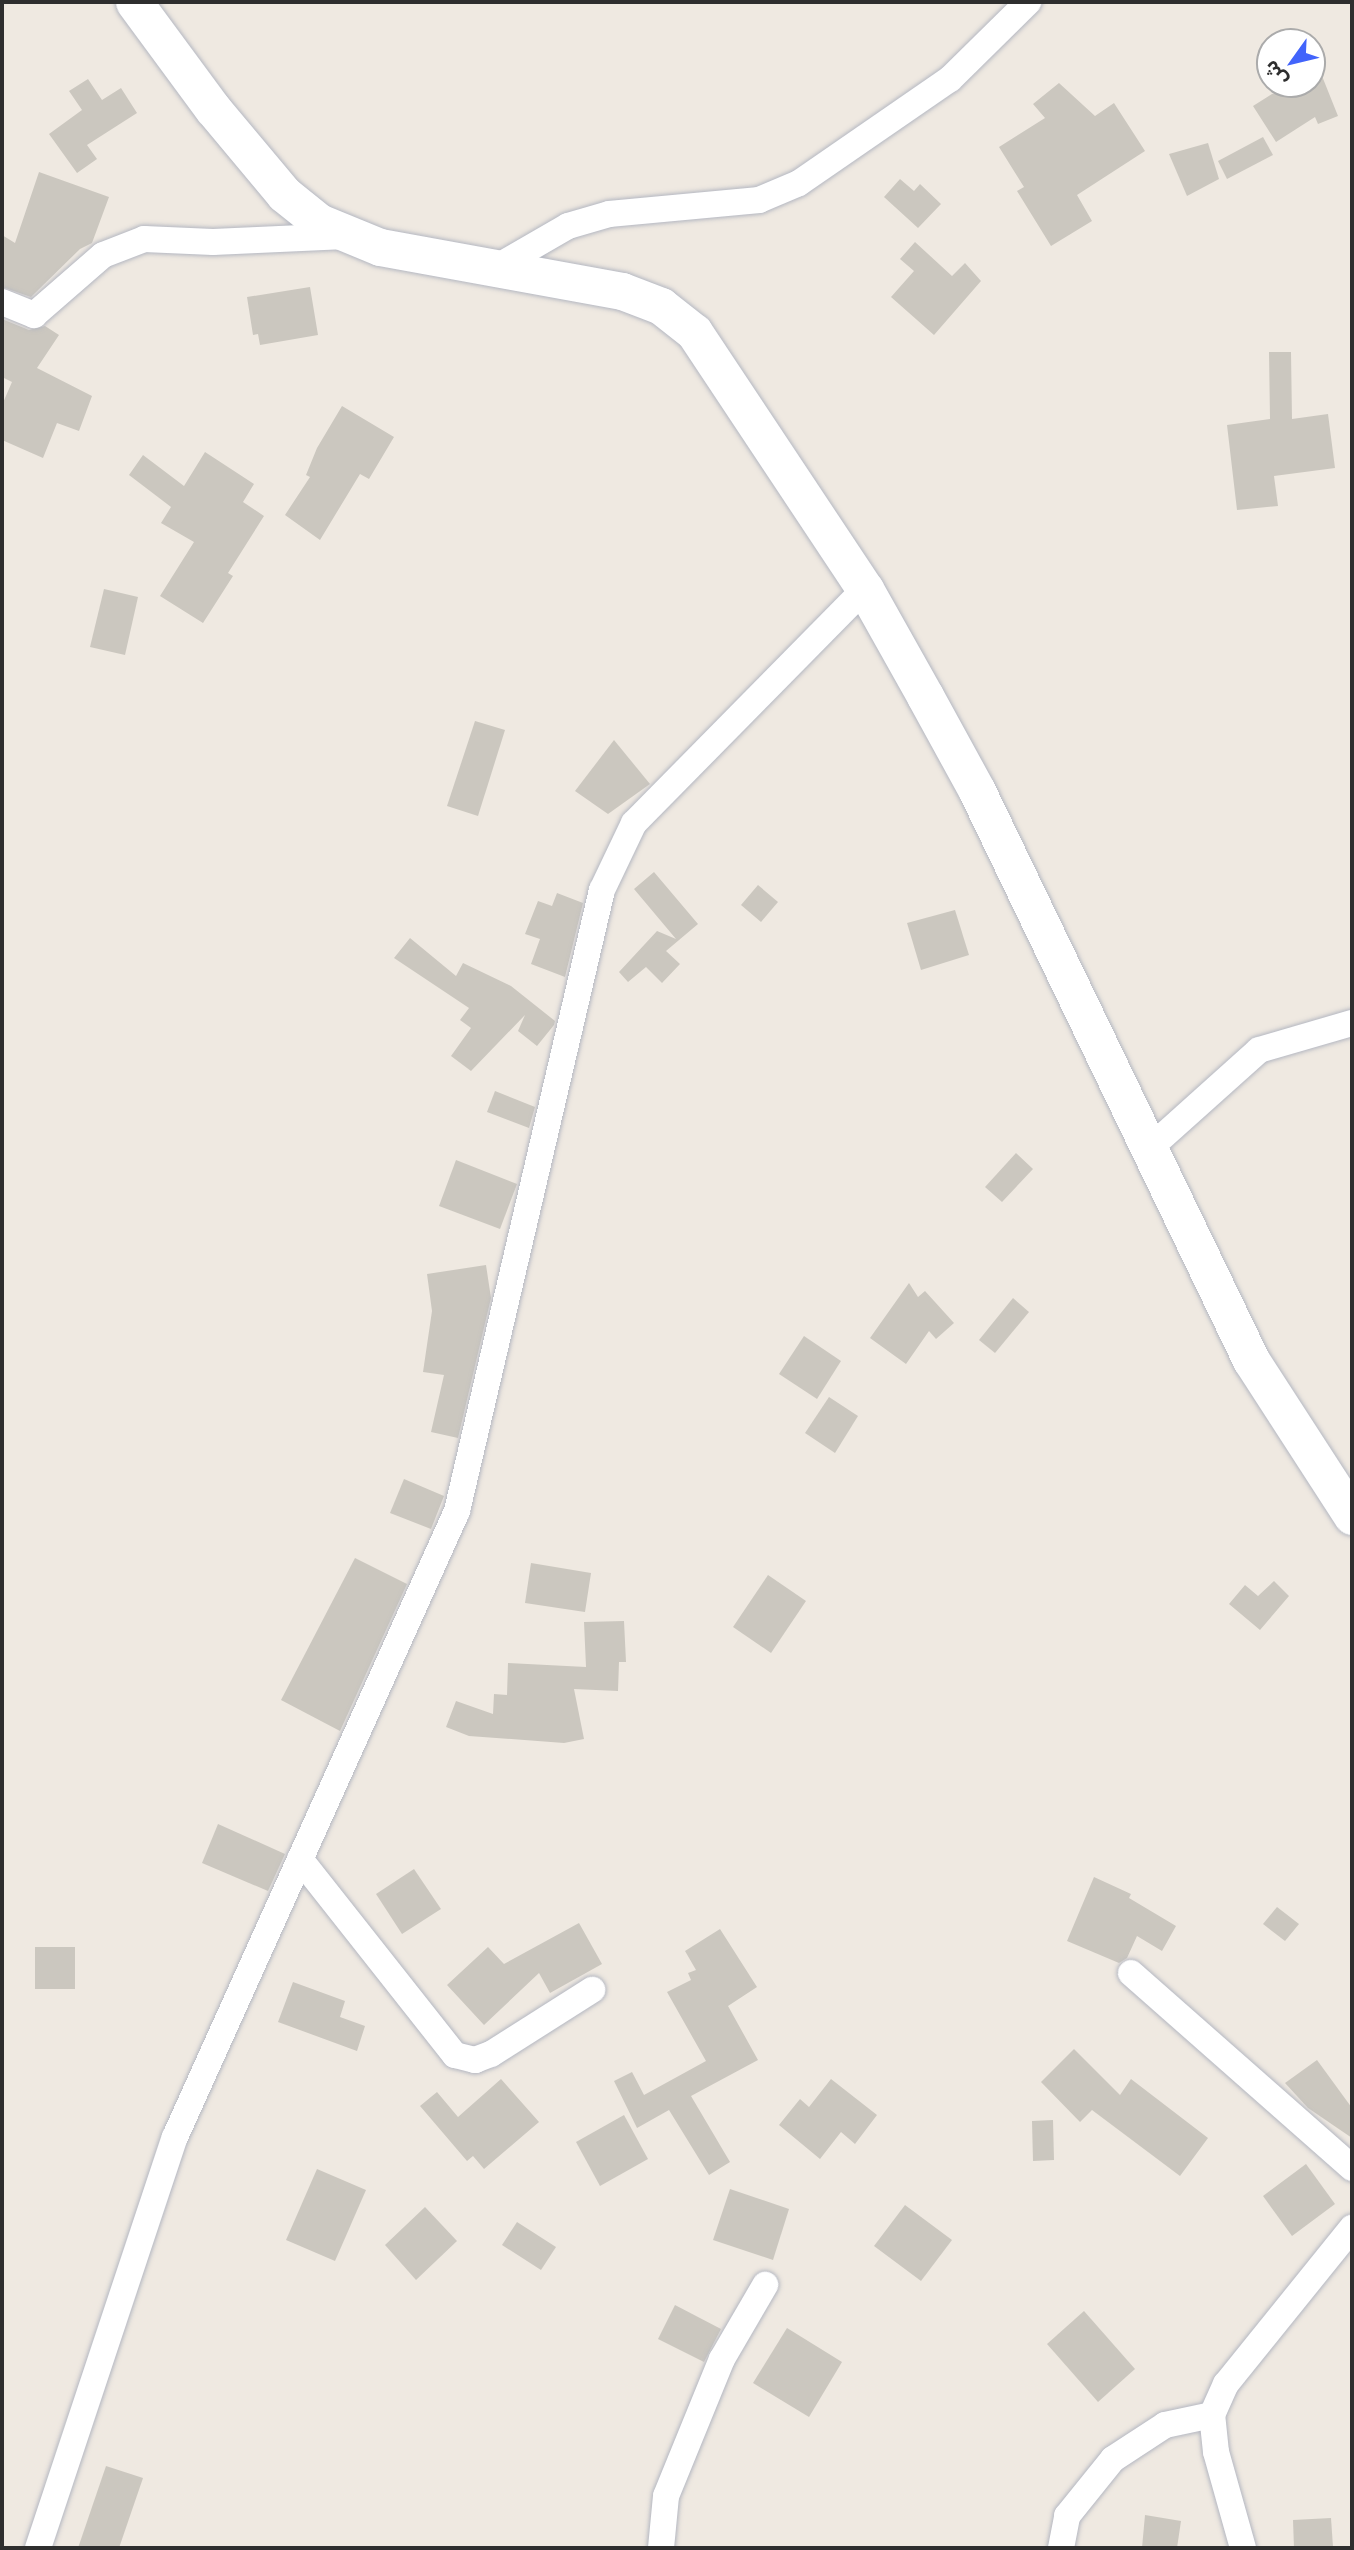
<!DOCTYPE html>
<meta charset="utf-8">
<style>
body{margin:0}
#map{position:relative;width:1354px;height:2550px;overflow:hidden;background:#efe9e1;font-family:Commissioner,"Noto Sans Arabic",sans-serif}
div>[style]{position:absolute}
.building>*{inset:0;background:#cbc7bf}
.roads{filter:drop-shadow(0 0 2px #b4b7c1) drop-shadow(0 0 2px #b4b7c1)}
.street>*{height:26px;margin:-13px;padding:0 13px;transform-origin:13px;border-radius:13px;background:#fff}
.secondary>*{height:37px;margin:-18.5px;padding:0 18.5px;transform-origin:18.5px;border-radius:18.5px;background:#fff}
span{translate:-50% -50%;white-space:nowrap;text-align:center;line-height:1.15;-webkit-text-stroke:5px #fff;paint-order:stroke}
.frame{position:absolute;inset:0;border:4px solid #2e2e2e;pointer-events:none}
.north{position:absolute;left:1256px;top:28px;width:70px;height:70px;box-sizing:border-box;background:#fff;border:2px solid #ababab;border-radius:50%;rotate:236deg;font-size:19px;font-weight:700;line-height:28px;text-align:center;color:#2e2e2e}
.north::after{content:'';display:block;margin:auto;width:24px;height:32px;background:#4264fb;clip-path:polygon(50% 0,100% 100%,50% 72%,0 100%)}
</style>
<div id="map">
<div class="building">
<div style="clip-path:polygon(1322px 76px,1338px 116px,1318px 124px,1315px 117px,1276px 142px,1253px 106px,1272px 94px,1312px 84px)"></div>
<div style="clip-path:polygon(88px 79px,102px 100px,121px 88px,137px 113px,87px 145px,97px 159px,77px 173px,49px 134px,82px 110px,69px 91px)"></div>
<div style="clip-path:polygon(1059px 83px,1095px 116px,1114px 103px,1145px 151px,1077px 195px,1092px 221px,1051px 246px,1017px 191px,1024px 187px,999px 147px,1045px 118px,1033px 104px)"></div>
<div style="clip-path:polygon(1263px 137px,1273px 155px,1227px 179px,1218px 161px)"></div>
<div style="clip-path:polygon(1208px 143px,1219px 179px,1187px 196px,1169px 154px)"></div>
<div style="clip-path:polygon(39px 172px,109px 197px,92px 243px,80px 249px,31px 297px,2px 287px,2px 235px,15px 243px)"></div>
<div style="clip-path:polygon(900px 179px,914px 191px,920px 184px,941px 204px,918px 228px,884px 197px)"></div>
<div style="clip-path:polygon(915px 242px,952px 276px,965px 263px,981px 281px,934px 335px,891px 297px,914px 271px,900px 259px)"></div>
<div style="clip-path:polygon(310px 287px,318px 335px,260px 345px,258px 334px,253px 335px,247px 297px)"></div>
<div style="clip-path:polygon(2px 319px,29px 330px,45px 326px,59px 335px,37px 368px,92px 396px,79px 431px,57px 423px,43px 458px,2px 440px,2px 405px,12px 382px,2px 377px)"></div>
<div style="clip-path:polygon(1269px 352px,1291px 352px,1292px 419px,1328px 414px,1335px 468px,1274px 476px,1278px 506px,1237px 510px,1227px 425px,1270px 419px)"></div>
<div style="clip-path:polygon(342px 406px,394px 437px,369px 479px,360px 474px,320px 540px,285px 515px,310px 477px,306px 475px,317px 448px)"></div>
<div style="clip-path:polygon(205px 452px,254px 484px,243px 502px,264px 516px,228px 573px,233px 576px,203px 623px,160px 596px,194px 542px,161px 523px,171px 507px,129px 475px,143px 455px,184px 486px)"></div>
<div style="clip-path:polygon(104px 589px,138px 597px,125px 655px,90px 647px)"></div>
<div style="clip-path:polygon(475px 721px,505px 730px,478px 816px,447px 806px)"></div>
<div style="clip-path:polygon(614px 740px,650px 784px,608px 814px,575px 791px)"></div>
<div style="clip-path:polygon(654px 872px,698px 924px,666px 951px,680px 964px,662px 983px,646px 967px,628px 982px,619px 972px,657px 931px,676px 939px,634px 889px)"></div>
<div style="clip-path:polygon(758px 885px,778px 902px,761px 922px,741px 905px)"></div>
<div style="clip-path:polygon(557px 893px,583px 903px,565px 977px,531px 964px,540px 939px,525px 934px,538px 901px,552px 906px)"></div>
<div style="clip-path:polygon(955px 910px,969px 955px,921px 970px,907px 923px)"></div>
<div style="clip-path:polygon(410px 938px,456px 976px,463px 963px,511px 986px,555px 1021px,554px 1025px,537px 1046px,518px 1031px,525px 1015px,471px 1071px,451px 1056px,471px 1028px,460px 1020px,469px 1008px,394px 958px)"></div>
<div style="clip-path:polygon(495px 1091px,535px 1107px,529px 1128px,487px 1112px)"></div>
<div style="clip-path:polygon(1016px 1153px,1033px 1169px,1002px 1202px,985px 1187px)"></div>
<div style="clip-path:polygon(456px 1160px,517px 1184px,500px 1229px,439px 1206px)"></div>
<div style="clip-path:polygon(486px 1265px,491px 1298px,458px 1438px,431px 1432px,444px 1375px,423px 1372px,432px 1311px,427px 1274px)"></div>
<div style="clip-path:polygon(909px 1283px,918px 1297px,925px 1291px,954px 1323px,936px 1339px,929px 1331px,906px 1364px,870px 1338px)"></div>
<div style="clip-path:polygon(1013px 1298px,1029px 1312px,995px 1353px,979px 1340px)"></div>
<div style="clip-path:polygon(804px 1336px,841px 1361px,817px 1399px,779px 1374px)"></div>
<div style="clip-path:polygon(829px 1397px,858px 1416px,835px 1453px,805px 1433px)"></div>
<div style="clip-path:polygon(404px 1479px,444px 1496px,431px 1529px,390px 1513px)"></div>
<div style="clip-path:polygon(355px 1558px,407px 1584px,340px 1731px,281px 1700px)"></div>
<div style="clip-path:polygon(531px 1563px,591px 1573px,585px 1612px,525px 1603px)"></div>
<div style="clip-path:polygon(768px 1575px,806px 1601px,771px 1653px,733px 1627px)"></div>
<div style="clip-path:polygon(1274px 1581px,1289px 1596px,1260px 1630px,1229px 1604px,1245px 1585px,1258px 1596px)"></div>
<div style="clip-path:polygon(624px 1621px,626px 1662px,619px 1662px,618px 1691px,574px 1689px,584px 1739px,564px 1743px,469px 1736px,446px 1727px,456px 1701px,493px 1714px,494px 1694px,507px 1695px,508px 1663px,586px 1667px,584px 1622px)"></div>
<div style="clip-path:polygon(218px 1824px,285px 1854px,268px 1891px,202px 1863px)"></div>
<div style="clip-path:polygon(414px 1869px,441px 1909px,402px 1934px,376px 1894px)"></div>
<div style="clip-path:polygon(1094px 1877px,1131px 1894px,1129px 1898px,1176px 1926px,1162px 1951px,1137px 1936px,1127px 1958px,1119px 1963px,1067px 1941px)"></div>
<div style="clip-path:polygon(1277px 1907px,1299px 1924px,1285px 1941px,1263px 1924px)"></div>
<div style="clip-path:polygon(579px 1923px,602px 1964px,550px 1993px,539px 1973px,484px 2025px,447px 1985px,488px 1947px,504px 1964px)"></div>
<div style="clip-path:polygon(720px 1929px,757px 1987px,728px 2006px,758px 2060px,691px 2096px,730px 2162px,709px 2175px,669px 2110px,637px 2128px,614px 2081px,632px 2072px,644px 2095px,706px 2061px,667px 1992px,691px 1980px,688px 1973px,696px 1970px,685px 1951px)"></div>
<div style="clip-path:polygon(35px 1947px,75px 1947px,75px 1989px,35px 1989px)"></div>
<div style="clip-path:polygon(293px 1982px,345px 2001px,340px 2017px,365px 2026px,357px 2051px,278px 2022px)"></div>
<div style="clip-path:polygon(1074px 2049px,1120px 2095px,1131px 2079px,1208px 2138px,1180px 2176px,1092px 2110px,1080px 2122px,1041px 2082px)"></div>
<div style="clip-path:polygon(1317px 2060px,1352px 2108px,1352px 2138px,1308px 2108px,1285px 2083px)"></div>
<div style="clip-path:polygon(501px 2079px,539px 2122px,484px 2169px,473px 2156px,467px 2161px,420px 2106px,437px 2092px,458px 2117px)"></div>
<div style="clip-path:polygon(831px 2079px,877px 2115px,855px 2144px,841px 2132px,820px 2159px,779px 2125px,800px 2099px,809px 2107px)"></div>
<div style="clip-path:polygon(624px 2115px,648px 2159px,600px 2186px,576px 2142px)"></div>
<div style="clip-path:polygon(1053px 2120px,1054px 2160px,1033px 2161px,1032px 2121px)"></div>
<div style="clip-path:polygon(1306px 2164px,1335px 2204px,1292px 2236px,1263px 2196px)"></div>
<div style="clip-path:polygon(317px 2169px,366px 2190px,335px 2261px,286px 2240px)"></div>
<div style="clip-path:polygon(730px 2189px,789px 2209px,773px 2260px,713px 2240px)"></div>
<div style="clip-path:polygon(905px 2205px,952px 2240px,921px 2281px,874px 2246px)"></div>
<div style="clip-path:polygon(425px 2207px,457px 2241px,416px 2280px,385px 2245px)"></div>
<div style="clip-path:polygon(517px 2222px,556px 2247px,541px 2270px,502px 2245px)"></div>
<div style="clip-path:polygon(675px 2305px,721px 2329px,704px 2362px,658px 2339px)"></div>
<div style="clip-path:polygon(1084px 2311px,1135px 2369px,1098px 2402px,1047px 2344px)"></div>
<div style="clip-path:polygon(787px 2328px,842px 2362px,809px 2417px,753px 2383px)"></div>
<div style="clip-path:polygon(106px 2466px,143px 2478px,119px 2548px,78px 2548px)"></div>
<div style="clip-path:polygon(1145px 2515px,1181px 2521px,1177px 2548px,1142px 2548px)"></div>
<div style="clip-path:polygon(1331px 2518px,1333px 2547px,1294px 2548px,1293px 2520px)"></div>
</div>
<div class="roads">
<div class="street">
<div style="left:497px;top:267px;width:82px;rotate:-30deg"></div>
<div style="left:568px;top:226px;width:43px;rotate:-16.3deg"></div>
<div style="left:609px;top:214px;width:151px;rotate:-5.3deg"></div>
<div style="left:759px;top:200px;width:43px;rotate:-23deg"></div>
<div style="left:799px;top:183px;width:183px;rotate:-34.6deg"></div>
<div style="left:950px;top:79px;width:110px;rotate:-44.6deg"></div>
<div style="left:2px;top:302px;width:35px;rotate:22deg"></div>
<div style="left:34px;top:315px;width:91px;rotate:-41deg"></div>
<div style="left:103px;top:255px;width:44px;rotate:-21.3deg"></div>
<div style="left:144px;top:239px;width:69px;rotate:2.5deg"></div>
<div style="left:213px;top:242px;width:133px;rotate:-2.6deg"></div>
<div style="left:1151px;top:1147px;width:145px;rotate:-41.9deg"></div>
<div style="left:1259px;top:1050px;width:97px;rotate:-16.2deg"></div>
<div style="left:300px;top:1859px;width:250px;rotate:51.7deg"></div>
<div style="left:455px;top:2055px;width:21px;rotate:14deg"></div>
<div style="left:475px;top:2060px;width:17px;rotate:-21deg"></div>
<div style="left:491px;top:2054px;width:120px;rotate:-32.4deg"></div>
<div style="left:1131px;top:1973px;width:295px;rotate:41.4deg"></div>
<div style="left:38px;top:2548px;width:433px;rotate:-71.6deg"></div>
<div style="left:175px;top:2137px;width:687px;rotate:-65.75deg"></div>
<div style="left:457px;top:1511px;width:638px;rotate:-76.86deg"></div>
<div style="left:602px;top:890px;width:74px;rotate:-64.5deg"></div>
<div style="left:634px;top:823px;width:329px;rotate:-45.4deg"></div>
<div style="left:661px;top:2548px;width:52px;rotate:-84.5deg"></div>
<div style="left:666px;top:2496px;width:148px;rotate:-67.8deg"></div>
<div style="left:722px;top:2359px;width:86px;rotate:-59.8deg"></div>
<div style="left:1061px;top:2548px;width:33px;rotate:-79deg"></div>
<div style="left:1067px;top:2516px;width:73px;rotate:-51.1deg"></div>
<div style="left:1113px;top:2459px;width:62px;rotate:-33.2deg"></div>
<div style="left:1165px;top:2425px;width:48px;rotate:-12deg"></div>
<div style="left:1243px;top:2548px;width:100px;rotate:-105.7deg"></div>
<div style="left:1216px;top:2452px;width:37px;rotate:-96deg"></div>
<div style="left:1212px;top:2415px;width:34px;rotate:-66deg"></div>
<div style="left:1226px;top:2384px;width:201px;rotate:-51.1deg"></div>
</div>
<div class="secondary">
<div style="left:134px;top:2px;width:133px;rotate:53.6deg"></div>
<div style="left:213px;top:109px;width:111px;rotate:50.1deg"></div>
<div style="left:284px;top:194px;width:45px;rotate:38.7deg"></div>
<div style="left:319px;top:222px;width:66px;rotate:22.3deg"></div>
<div style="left:380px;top:247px;width:246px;rotate:10.3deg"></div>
<div style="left:622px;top:291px;width:42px;rotate:21deg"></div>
<div style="left:661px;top:306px;width:42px;rotate:38.2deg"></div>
<div style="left:694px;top:332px;width:309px;rotate:56.4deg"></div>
<div style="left:865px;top:589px;width:123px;rotate:60.7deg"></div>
<div style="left:925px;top:696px;width:108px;rotate:61.3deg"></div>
<div style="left:977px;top:791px;width:632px;rotate:64.29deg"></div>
<div style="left:1251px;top:1360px;width:186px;rotate:57.1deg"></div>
</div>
</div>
<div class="frame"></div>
<div class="north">ش</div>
</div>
